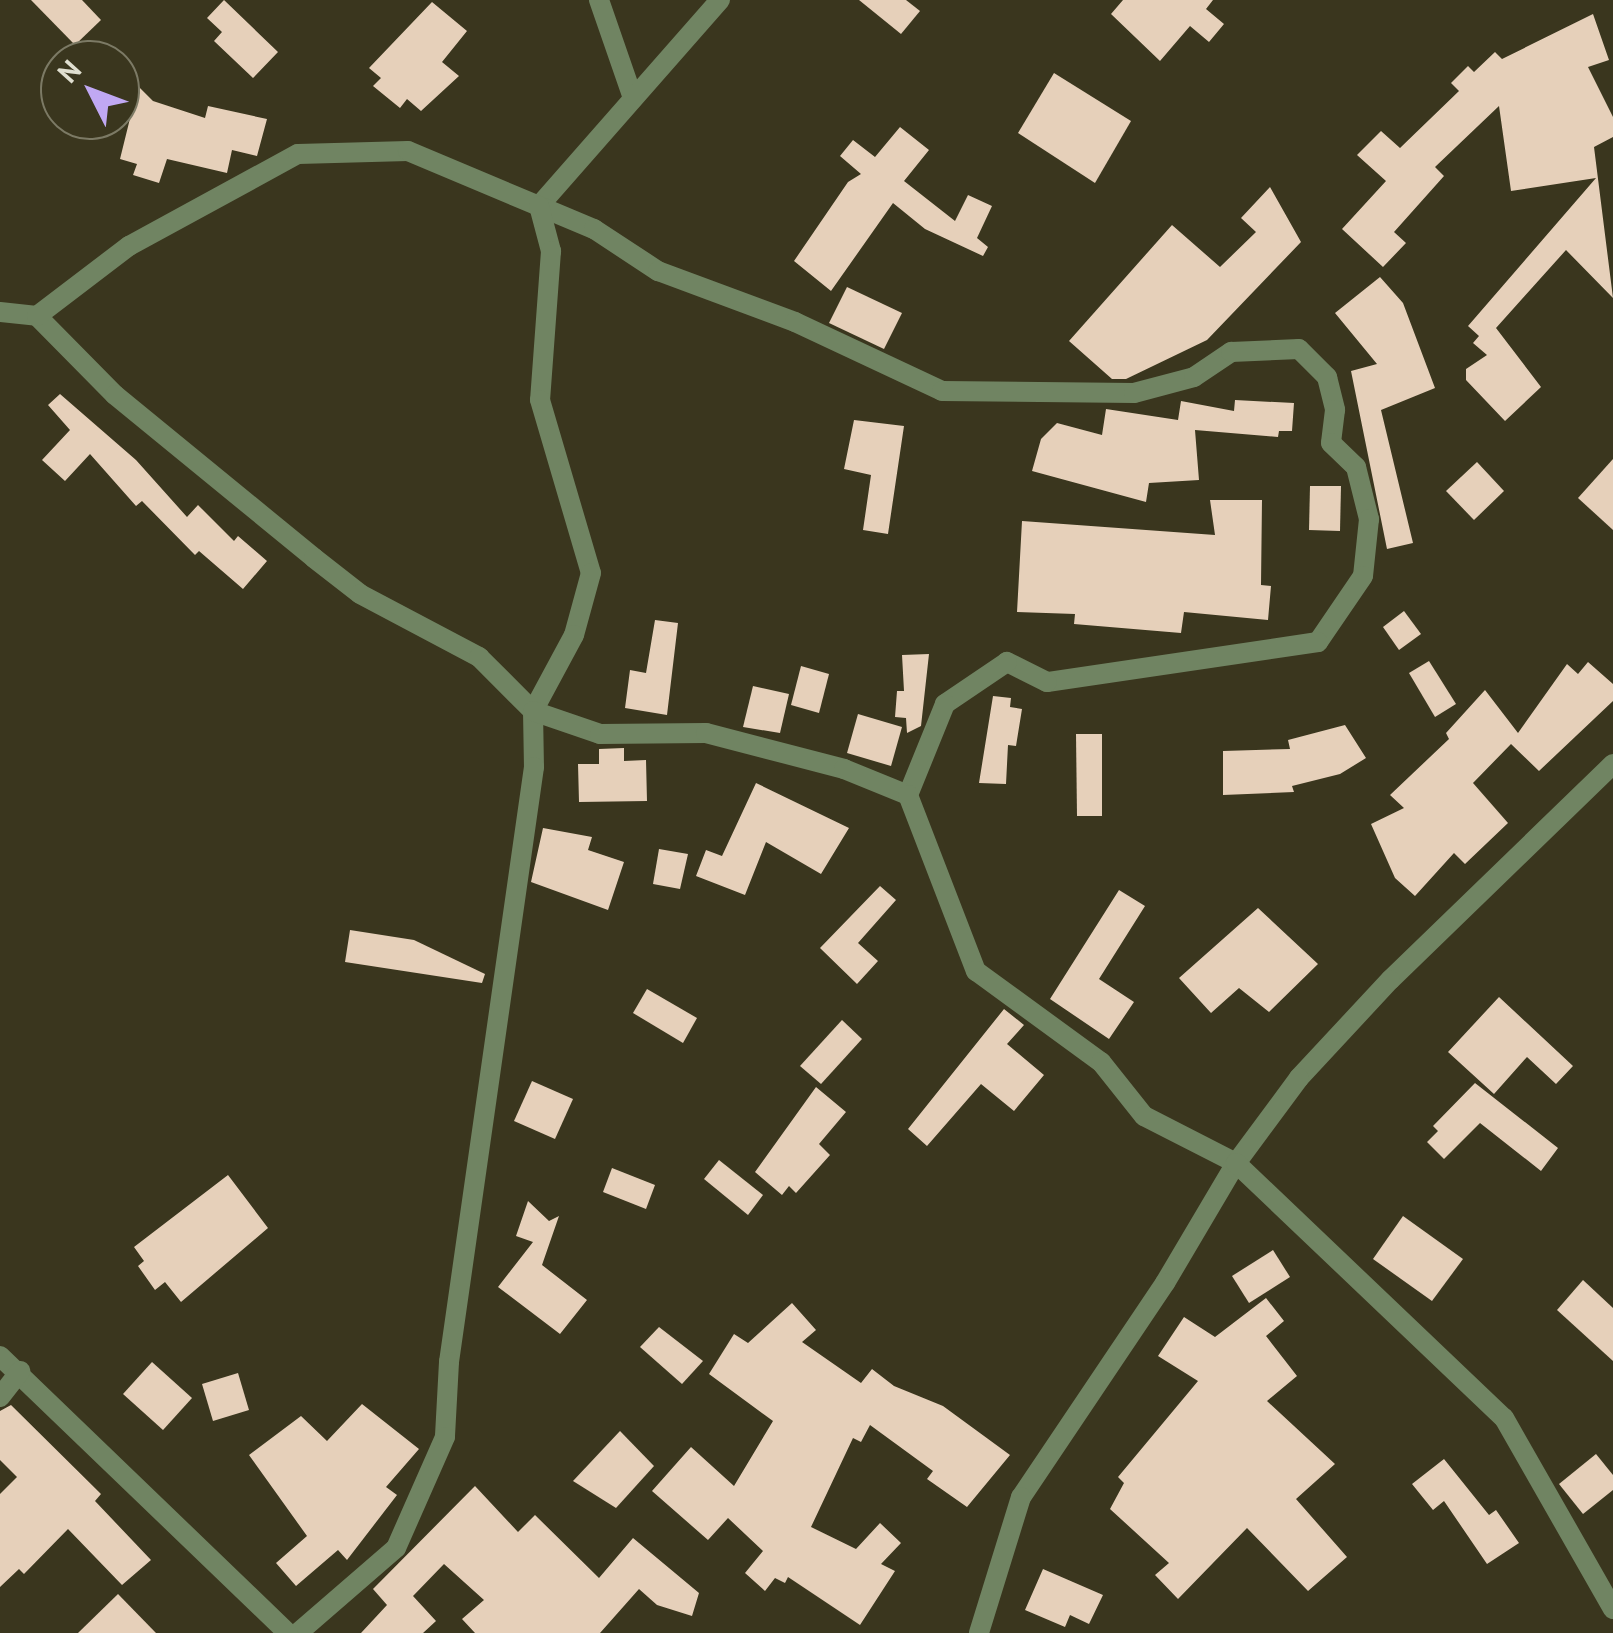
<!DOCTYPE html>
<style>
body{margin:0}
#map{position:relative;width:1613px;height:1633px;overflow:hidden;background:#3a361e;font-family:"PT Sans",sans-serif}
div>[style]{position:absolute}
.building>*{inset:0;background:#e6d0ba}
.street>*{height:20px;margin:-10px;padding:0 10px;transform-origin:10px;border-radius:10px;background:#708462}
span{translate:-50% -50%;white-space:nowrap;text-align:center;line-height:1.15;-webkit-text-stroke:10px #3a361e;paint-order:stroke}
.north{position:absolute;left:40px;top:40px;width:100px;height:100px;box-sizing:border-box;background:#3a361e;border:2px solid #7c7a65;border-radius:50%;rotate:312deg;font-size:28px;font-weight:700;line-height:40px;text-align:center;color:#e0dfd0}
.north::after{content:'';display:block;margin:auto;width:35px;height:45px;background:#c0a8f3;clip-path:polygon(50% 0,100% 100%,50% 72%,0 100%)}
</style>
<div id="map">
<div class="building">
<div style="clip-path:polygon(31px 0,82px 0,101px 20px,75px 45px)"></div>
<div style="clip-path:polygon(224px 0,278px 52px,253px 78px,214px 41px,222px 32px,207px 18px)"></div>
<div style="clip-path:polygon(859px 0,906px 0,920px 11px,901px 34px)"></div>
<div style="clip-path:polygon(1123px 0,1213px 0,1206px 9px,1224px 24px,1209px 42px,1190px 26px,1160px 61px,1111px 14px)"></div>
<div style="clip-path:polygon(432px 2px,467px 31px,442px 62px,459px 76px,421px 111px,407px 99px,400px 108px,373px 86px,381px 78px,369px 68px)"></div>
<div style="clip-path:polygon(1593px 14px,1609px 60px,1588px 67px,1613px 117px,1613px 137px,1594px 147px,1613px 298px,1566px 250px,1496px 328px,1541px 387px,1505px 421px,1466px 380px,1466px 369px,1487px 355px,1473px 343px,1479px 336px,1468px 326px,1596px 178px,1511px 191px,1499px 106px,1435px 167px,1444px 176px,1394px 232px,1406px 243px,1383px 267px,1342px 229px,1386px 181px,1357px 155px,1381px 131px,1400px 148px,1459px 91px,1451px 83px,1468px 66px,1474px 72px,1495px 52px,1502px 59px)"></div>
<div style="clip-path:polygon(1054px 73px,1131px 121px,1095px 183px,1018px 133px)"></div>
<div style="clip-path:polygon(138px 86px,153px 101px,205px 118px,208px 106px,267px 119px,257px 156px,232px 150px,227px 173px,167px 159px,159px 183px,133px 175px,137px 164px,120px 159px)"></div>
<div style="clip-path:polygon(900px 127px,929px 150px,904px 181px,955px 221px,968px 195px,992px 206px,977px 238px,988px 247px,983px 256px,925px 229px,893px 203px,831px 291px,794px 261px,848px 182px,861px 174px,840px 156px,853px 140px,875px 157px)"></div>
<div style="clip-path:polygon(1270px 187px,1301px 242px,1207px 340px,1126px 379px,1112px 379px,1069px 341px,1172px 225px,1220px 267px,1256px 232px,1241px 218px)"></div>
<div style="clip-path:polygon(1380px 277px,1403px 303px,1435px 388px,1381px 410px,1413px 543px,1387px 549px,1351px 371px,1377px 364px,1335px 313px)"></div>
<div style="clip-path:polygon(847px 287px,902px 313px,884px 349px,829px 323px)"></div>
<div style="clip-path:polygon(60px 394px,136px 460px,187px 517px,198px 505px,234px 541px,238px 536px,267px 561px,243px 589px,199px 551px,195px 555px,142px 501px,136px 506px,90px 454px,65px 481px,42px 460px,70px 430px,48px 405px)"></div>
<div style="clip-path:polygon(1235px 400px,1294px 403px,1292px 431px,1279px 431px,1278px 437px,1195px 430px,1199px 480px,1149px 483px,1146px 502px,1032px 471px,1041px 439px,1057px 423px,1102px 435px,1106px 409px,1178px 420px,1181px 401px,1234px 411px)"></div>
<div style="clip-path:polygon(854px 420px,904px 426px,888px 534px,863px 530px,871px 475px,844px 469px)"></div>
<div style="clip-path:polygon(1613px 459px,1613px 530px,1578px 498px)"></div>
<div style="clip-path:polygon(1477px 462px,1504px 491px,1474px 520px,1446px 491px)"></div>
<div style="clip-path:polygon(1310px 486px,1341px 486px,1340px 531px,1309px 530px)"></div>
<div style="clip-path:polygon(1210px 500px,1262px 500px,1261px 585px,1271px 586px,1268px 620px,1184px 612px,1181px 633px,1074px 624px,1075px 614px,1017px 612px,1022px 521px,1215px 535px)"></div>
<div style="clip-path:polygon(1404px 611px,1421px 634px,1399px 650px,1383px 627px)"></div>
<div style="clip-path:polygon(655px 620px,678px 623px,667px 715px,625px 708px,630px 670px,646px 673px)"></div>
<div style="clip-path:polygon(929px 654px,921px 726px,907px 733px,906px 718px,895px 717px,897px 691px,904px 691px,902px 655px)"></div>
<div style="clip-path:polygon(1429px 661px,1456px 704px,1435px 717px,1409px 673px)"></div>
<div style="clip-path:polygon(1588px 662px,1613px 684px,1613px 701px,1539px 771px,1511px 744px,1473px 783px,1508px 823px,1465px 864px,1454px 853px,1415px 896px,1395px 878px,1371px 824px,1404px 808px,1390px 795px,1449px 739px,1446px 733px,1485px 690px,1518px 733px,1567px 664px,1578px 674px)"></div>
<div style="clip-path:polygon(801px 666px,829px 674px,819px 713px,791px 705px)"></div>
<div style="clip-path:polygon(753px 686px,789px 694px,780px 733px,743px 727px)"></div>
<div style="clip-path:polygon(993px 696px,1011px 698px,1010px 707px,1022px 709px,1016px 746px,1008px 745px,1006px 784px,979px 783px)"></div>
<div style="clip-path:polygon(858px 714px,902px 727px,891px 766px,847px 753px)"></div>
<div style="clip-path:polygon(1345px 725px,1366px 758px,1340px 774px,1292px 786px,1294px 792px,1223px 795px,1223px 751px,1290px 749px,1288px 740px)"></div>
<div style="clip-path:polygon(1076px 734px,1102px 734px,1102px 816px,1077px 816px)"></div>
<div style="clip-path:polygon(624px 748px,624px 761px,646px 760px,647px 801px,579px 802px,578px 764px,599px 764px,599px 749px)"></div>
<div style="clip-path:polygon(756px 783px,849px 828px,821px 874px,766px 842px,745px 895px,696px 876px,706px 850px,722px 856px)"></div>
<div style="clip-path:polygon(543px 828px,592px 837px,588px 850px,624px 862px,608px 910px,531px 882px)"></div>
<div style="clip-path:polygon(659px 849px,688px 854px,680px 889px,653px 884px)"></div>
<div style="clip-path:polygon(880px 886px,896px 900px,858px 943px,878px 961px,857px 984px,820px 948px)"></div>
<div style="clip-path:polygon(1119px 890px,1145px 906px,1099px 979px,1134px 1002px,1109px 1039px,1050px 999px)"></div>
<div style="clip-path:polygon(1258px 908px,1318px 964px,1269px 1012px,1239px 988px,1211px 1013px,1179px 978px)"></div>
<div style="clip-path:polygon(350px 930px,414px 940px,485px 974px,482px 983px,345px 962px)"></div>
<div style="clip-path:polygon(647px 989px,697px 1018px,683px 1043px,633px 1013px)"></div>
<div style="clip-path:polygon(1499px 997px,1573px 1066px,1556px 1084px,1527px 1057px,1494px 1094px,1448px 1052px)"></div>
<div style="clip-path:polygon(1004px 1009px,1024px 1025px,1007px 1044px,1044px 1075px,1014px 1111px,981px 1084px,927px 1146px,908px 1129px)"></div>
<div style="clip-path:polygon(842px 1020px,862px 1039px,821px 1084px,800px 1066px)"></div>
<div style="clip-path:polygon(532px 1081px,573px 1099px,555px 1139px,514px 1121px)"></div>
<div style="clip-path:polygon(1475px 1083px,1558px 1148px,1541px 1171px,1480px 1123px,1444px 1159px,1427px 1142px,1438px 1131px,1433px 1126px)"></div>
<div style="clip-path:polygon(816px 1087px,846px 1112px,819px 1144px,830px 1155px,796px 1193px,789px 1186px,782px 1195px,755px 1172px)"></div>
<div style="clip-path:polygon(719px 1160px,763px 1195px,748px 1215px,704px 1179px)"></div>
<div style="clip-path:polygon(612px 1168px,655px 1185px,646px 1209px,603px 1192px)"></div>
<div style="clip-path:polygon(228px 1175px,268px 1228px,181px 1302px,165px 1282px,155px 1290px,138px 1266px,144px 1261px,134px 1247px)"></div>
<div style="clip-path:polygon(528px 1201px,549px 1221px,559px 1216px,542px 1265px,587px 1300px,560px 1334px,498px 1287px,533px 1242px,516px 1236px)"></div>
<div style="clip-path:polygon(1403px 1216px,1463px 1259px,1432px 1301px,1373px 1259px)"></div>
<div style="clip-path:polygon(1273px 1250px,1290px 1277px,1249px 1303px,1232px 1276px)"></div>
<div style="clip-path:polygon(1583px 1280px,1613px 1308px,1613px 1361px,1557px 1310px)"></div>
<div style="clip-path:polygon(1266px 1298px,1284px 1321px,1266px 1336px,1297px 1376px,1267px 1401px,1335px 1464px,1296px 1499px,1347px 1557px,1308px 1591px,1247px 1528px,1178px 1599px,1155px 1575px,1169px 1563px,1110px 1509px,1124px 1483px,1118px 1477px,1198px 1381px,1158px 1356px,1184px 1317px,1215px 1337px)"></div>
<div style="clip-path:polygon(792px 1303px,816px 1330px,802px 1342px,861px 1383px,872px 1369px,894px 1386px,943px 1406px,1010px 1455px,967px 1507px,927px 1479px,933px 1471px,870px 1425px,861px 1442px,853px 1438px,811px 1527px,856px 1549px,880px 1523px,901px 1543px,881px 1564px,895px 1571px,860px 1625px,788px 1577px,785px 1583px,775px 1578px,765px 1591px,745px 1573px,763px 1551px,728px 1518px,708px 1540px,652px 1491px,691px 1447px,734px 1486px,773px 1421px,709px 1374px,734px 1334px,748px 1343px)"></div>
<div style="clip-path:polygon(659px 1327px,703px 1361px,682px 1384px,640px 1347px)"></div>
<div style="clip-path:polygon(152px 1362px,192px 1398px,163px 1430px,123px 1394px)"></div>
<div style="clip-path:polygon(238px 1373px,249px 1410px,213px 1421px,202px 1384px)"></div>
<div style="clip-path:polygon(362px 1404px,419px 1449px,386px 1487px,397px 1495px,347px 1560px,338px 1550px,296px 1586px,276px 1563px,307px 1536px,249px 1455px,301px 1416px,327px 1441px)"></div>
<div style="clip-path:polygon(11px 1405px,101px 1494px,95px 1501px,151px 1560px,122px 1585px,68px 1529px,24px 1574px,19px 1569px,0 1587px,0 1494px,17px 1477px,0 1460px,0 1411px)"></div>
<div style="clip-path:polygon(620px 1431px,654px 1466px,616px 1508px,573px 1481px)"></div>
<div style="clip-path:polygon(1596px 1454px,1613px 1475px,1613px 1490px,1583px 1514px,1559px 1484px)"></div>
<div style="clip-path:polygon(1444px 1459px,1489px 1515px,1496px 1510px,1519px 1543px,1487px 1564px,1444px 1501px,1433px 1510px,1412px 1484px)"></div>
<div style="clip-path:polygon(475px 1486px,518px 1532px,535px 1515px,599px 1578px,633px 1538px,699px 1593px,692px 1616px,657px 1605px,639px 1589px,600px 1633px,475px 1633px,462px 1619px,484px 1600px,444px 1564px,413px 1596px,436px 1621px,423px 1633px,361px 1633px,387px 1605px,373px 1589px)"></div>
<div style="clip-path:polygon(1043px 1569px,1103px 1595px,1089px 1624px,1070px 1615px,1065px 1627px,1025px 1610px)"></div>
<div style="clip-path:polygon(118px 1594px,156px 1633px,78px 1633px)"></div>
</div>
<div class="street">
<div style="left:599px;top:0;width:104px;rotate:70.9deg"></div>
<div style="left:720px;top:0;width:274px;rotate:131.3deg"></div>
<div style="left:539px;top:206px;width:60px;rotate:22.7deg"></div>
<div style="left:594px;top:229px;width:77px;rotate:33.3deg"></div>
<div style="left:658px;top:271px;width:146px;rotate:20.4deg"></div>
<div style="left:795px;top:322px;width:162px;rotate:25.1deg"></div>
<div style="left:942px;top:391px;width:192px;rotate:0.6deg"></div>
<div style="left:1134px;top:393px;width:62px;rotate:-14.9deg"></div>
<div style="left:1194px;top:377px;width:45px;rotate:-34deg"></div>
<div style="left:1231px;top:352px;width:68px;rotate:-2.5deg"></div>
<div style="left:1299px;top:349px;width:40px;rotate:45deg"></div>
<div style="left:1327px;top:377px;width:34px;rotate:76deg"></div>
<div style="left:1335px;top:410px;width:33px;rotate:97deg"></div>
<div style="left:1331px;top:443px;width:35px;rotate:44deg"></div>
<div style="left:1356px;top:467px;width:54px;rotate:76deg"></div>
<div style="left:1369px;top:519px;width:57px;rotate:96deg"></div>
<div style="left:1363px;top:576px;width:80px;rotate:124.3deg"></div>
<div style="left:1318px;top:642px;width:274px;rotate:171.6deg"></div>
<div style="left:1047px;top:682px;width:45px;rotate:-153.4deg"></div>
<div style="left:1007px;top:662px;width:75px;rotate:145.9deg"></div>
<div style="left:945px;top:704px;width:98px;rotate:112.1deg"></div>
<div style="left:0;top:312px;width:37px;rotate:6deg"></div>
<div style="left:37px;top:316px;width:111px;rotate:45.4deg"></div>
<div style="left:115px;top:395px;width:257px;rotate:39.3deg"></div>
<div style="left:314px;top:558px;width:58px;rotate:38deg"></div>
<div style="left:360px;top:594px;width:135px;rotate:27.9deg"></div>
<div style="left:479px;top:657px;width:76px;rotate:45deg"></div>
<div style="left:533px;top:711px;width:56px;rotate:89deg"></div>
<div style="left:534px;top:767px;width:601px;rotate:98.13deg"></div>
<div style="left:449px;top:1362px;width:75px;rotate:93.1deg"></div>
<div style="left:445px;top:1437px;width:121px;rotate:113.8deg"></div>
<div style="left:396px;top:1548px;width:130px;rotate:139.1deg"></div>
<div style="left:37px;top:316px;width:116px;rotate:-37.3deg"></div>
<div style="left:129px;top:246px;width:192px;rotate:-28.6deg"></div>
<div style="left:298px;top:154px;width:110px;rotate:-1.6deg"></div>
<div style="left:408px;top:151px;width:142px;rotate:22.8deg"></div>
<div style="left:539px;top:206px;width:47px;rotate:75.1deg"></div>
<div style="left:551px;top:251px;width:149px;rotate:94.2deg"></div>
<div style="left:540px;top:400px;width:180px;rotate:73.6deg"></div>
<div style="left:591px;top:573px;width:64px;rotate:105.3deg"></div>
<div style="left:574px;top:635px;width:86px;rotate:118.3deg"></div>
<div style="left:533px;top:711px;width:71px;rotate:18.9deg"></div>
<div style="left:600px;top:734px;width:106px;rotate:-0.5deg"></div>
<div style="left:706px;top:733px;width:143px;rotate:14.6deg"></div>
<div style="left:844px;top:769px;width:69px;rotate:22.1deg"></div>
<div style="left:908px;top:795px;width:189px;rotate:68.9deg"></div>
<div style="left:976px;top:971px;width:155px;rotate:36.1deg"></div>
<div style="left:1101px;top:1062px;width:69px;rotate:51.5deg"></div>
<div style="left:1144px;top:1116px;width:103px;rotate:27.1deg"></div>
<div style="left:1236px;top:1163px;width:139px;rotate:120.6deg"></div>
<div style="left:1165px;top:1283px;width:258px;rotate:123.9deg"></div>
<div style="left:1021px;top:1497px;width:142px;rotate:107.2deg"></div>
<div style="left:1613px;top:764px;width:310px;rotate:135.9deg"></div>
<div style="left:1390px;top:980px;width:134px;rotate:132.9deg"></div>
<div style="left:1299px;top:1078px;width:106px;rotate:126.5deg"></div>
<div style="left:1236px;top:1163px;width:370px;rotate:43.6deg"></div>
<div style="left:1504px;top:1418px;width:220px;rotate:60.3deg"></div>
<div style="left:0;top:1356px;width:400px;rotate:43.9deg"></div>
<div style="left:0;top:1397px;width:33px;rotate:-52deg"></div>
</div>
<div class="north">N</div>
</div>
